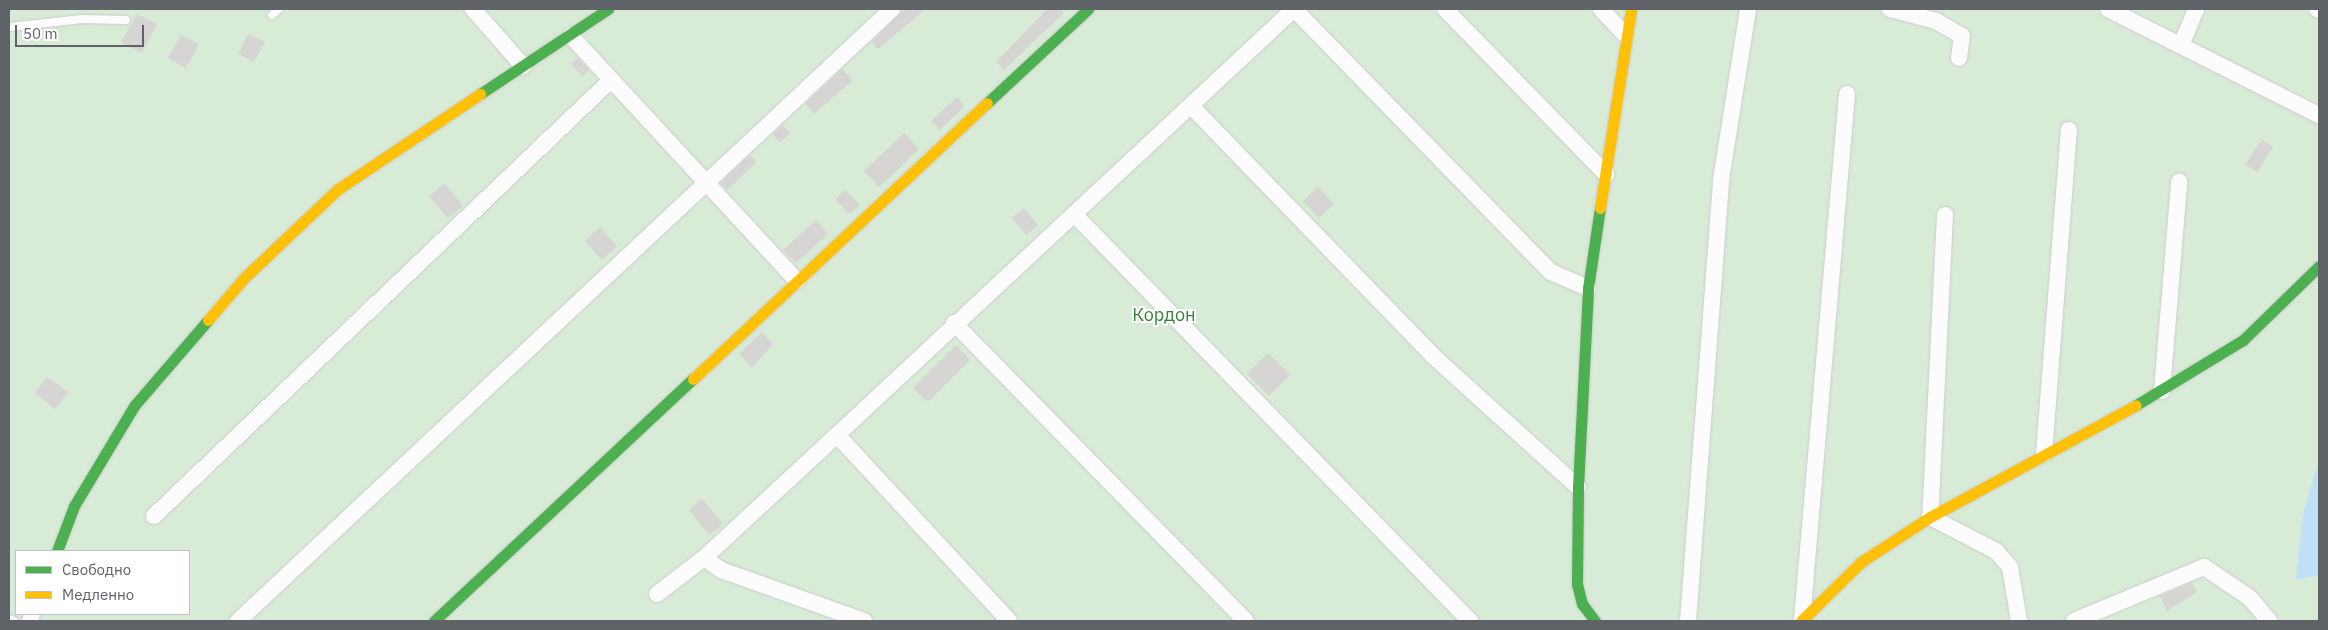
<!DOCTYPE html>
<meta charset="utf-8">
<style>
body{margin:0}
#map{position:relative;width:2328px;height:630px;overflow:hidden;background:#efeeea;font-family:"IBM Plex Sans",sans-serif}
div>[style]{position:absolute}
.green>*{inset:0;background:#d8ebd6}
.water>*{inset:0;background:#bfe0f9}
.building>*{inset:0;background:#d6d5d3}
.roads{filter:drop-shadow(0 0 1px #cbcccc) drop-shadow(0 0 1px #cbcccc)}
.lane>*{height:8px;margin:-4px;padding:0 4px;transform-origin:4px;border-radius:4px;background:#fdfcfc}
.street>*{height:16px;margin:-8px;padding:0 8px;transform-origin:8px;border-radius:8px;background:#fdfcfc}
.fast>*{height:11px;margin:-5.5px;padding:0 5.5px;transform-origin:5.5px;border-radius:5.5px;background:#4caf50}
.slow>*{height:11px;margin:-5.5px;padding:0 5.5px;transform-origin:5.5px;border-radius:5.5px;background:#ffc107}
span{translate:-50% -50%;white-space:nowrap;text-align:center;line-height:1.15;-webkit-text-stroke:4px #fff;paint-order:stroke}
.park-label{font-size:18px;color:#348238}
.frame{position:absolute;inset:0;border:10px solid #5f6368;pointer-events:none}
.legend{position:absolute;left:15px;top:550px;width:175px;height:65px;box-sizing:border-box;background:#fff;border:1px solid #bfc1c3;margin:0;padding:6px 9px;list-style:none;font-size:15px;color:#5f6368}
.legend li{display:flex;align-items:center;gap:10px;height:25px}
.legend b{width:25px;border:1px solid #bfc1c3}
.scale{position:absolute;left:15px;top:25px;width:129px;height:22px;box-sizing:border-box;border:2px solid #5f6368;border-top:0;padding-left:6px;font-size:15px;line-height:18px;white-space:nowrap;color:#5f6368;-webkit-text-stroke:4px #fff;paint-order:stroke}
</style>
<div id="map">
<div class="green">
<div style="clip-path:polygon(evenodd,9px 9px,2319px 9px,2319px 621px,9px 621px,9px 9px,16px 551px,189px 551px,189px 614px,16px 614px,16px 551px)"></div>
</div>
<div class="water">
<div style="clip-path:polygon(2319px 460px,2319px 575px,2296px 580px,2303px 515px)"></div>
</div>
<div class="building">
<div style="clip-path:polygon(903px 9px,926px 9px,878px 49px,872px 42px)"></div>
<div style="clip-path:polygon(1047px 9px,1060px 9px,1064px 13px,1004px 70px,996px 62px)"></div>
<div style="clip-path:polygon(137px 14px,157px 24px,142px 53px,121px 42px)"></div>
<div style="clip-path:polygon(248px 34px,265px 42px,254px 62px,238px 54px)"></div>
<div style="clip-path:polygon(181px 35px,199px 44px,186px 68px,168px 58px)"></div>
<div style="clip-path:polygon(578px 58px,589px 70px,582px 77px,571px 64px)"></div>
<div style="clip-path:polygon(842px 69px,853px 80px,814px 114px,805px 104px)"></div>
<div style="clip-path:polygon(957px 97px,965px 106px,940px 130px,931px 121px)"></div>
<div style="clip-path:polygon(783px 125px,790px 133px,780px 143px,773px 134px)"></div>
<div style="clip-path:polygon(904px 133px,919px 149px,879px 187px,864px 171px)"></div>
<div style="clip-path:polygon(2262px 139px,2273px 147px,2257px 172px,2245px 165px)"></div>
<div style="clip-path:polygon(750px 155px,757px 162px,727px 190px,720px 183px)"></div>
<div style="clip-path:polygon(444px 183px,463px 206px,448px 218px,429px 196px)"></div>
<div style="clip-path:polygon(1318px 187px,1334px 204px,1319px 218px,1303px 201px)"></div>
<div style="clip-path:polygon(845px 190px,860px 205px,849px 214px,835px 199px)"></div>
<div style="clip-path:polygon(1024px 208px,1038px 225px,1026px 235px,1012px 218px)"></div>
<div style="clip-path:polygon(816px 220px,828px 234px,796px 263px,783px 250px)"></div>
<div style="clip-path:polygon(600px 227px,617px 247px,602px 260px,585px 241px)"></div>
<div style="clip-path:polygon(762px 332px,773px 344px,752px 368px,739px 354px)"></div>
<div style="clip-path:polygon(956px 345px,970px 360px,928px 402px,913px 388px)"></div>
<div style="clip-path:polygon(1268px 353px,1290px 375px,1269px 396px,1247px 374px)"></div>
<div style="clip-path:polygon(47px 377px,68px 392px,55px 409px,35px 393px)"></div>
<div style="clip-path:polygon(702px 499px,723px 524px,709px 535px,689px 510px)"></div>
<div style="clip-path:polygon(2192px 583px,2197px 592px,2167px 611px,2160px 596px)"></div>
</div>
<div class="roads">
<div class="lane">
<div style="left:272px;top:15px;width:9px;rotate:-41deg"></div>
<div style="left:9px;top:27px;width:74px;rotate:-6.2deg"></div>
<div style="left:83px;top:19px;width:43px;rotate:1.3deg"></div>
<div style="left:9px;top:619px;width:5px;rotate:22deg"></div>
</div>
<div class="street">
<div style="left:473px;top:9px;width:76px;rotate:48.7deg"></div>
<div style="left:1294px;top:9px;width:368px;rotate:45.7deg"></div>
<div style="left:1551px;top:272px;width:40px;rotate:23.4deg"></div>
<div style="left:1445px;top:9px;width:231px;rotate:45.7deg"></div>
<div style="left:1601px;top:9px;width:35px;rotate:47deg"></div>
<div style="left:1890px;top:9px;width:48px;rotate:14.6deg"></div>
<div style="left:1936px;top:21px;width:30px;rotate:30deg"></div>
<div style="left:1962px;top:36px;width:22px;rotate:98deg"></div>
<div style="left:2108px;top:9px;width:236px;rotate:26.7deg"></div>
<div style="left:2317px;top:9px;width:2px;rotate:27deg"></div>
<div style="left:571px;top:36px;width:333px;rotate:47.3deg"></div>
<div style="left:2181px;top:45px;width:39px;rotate:-67deg"></div>
<div style="left:1191px;top:106px;width:348px;rotate:45.9deg"></div>
<div style="left:1433px;top:356px;width:195px;rotate:42.1deg"></div>
<div style="left:1074px;top:214px;width:568px;rotate:45.78deg"></div>
<div style="left:1945px;top:215px;width:302px;rotate:92.8deg"></div>
<div style="left:1930px;top:517px;width:74px;rotate:27.3deg"></div>
<div style="left:1996px;top:551px;width:21px;rotate:49deg"></div>
<div style="left:2010px;top:567px;width:55px;rotate:80.5deg"></div>
<div style="left:954px;top:323px;width:417px;rotate:45.6deg"></div>
<div style="left:2162px;top:391px;width:210px;rotate:-85.3deg"></div>
<div style="left:837px;top:435px;width:253px;rotate:47.2deg"></div>
<div style="left:2044px;top:454px;width:325px;rotate:-85.6deg"></div>
<div style="left:154px;top:516px;width:632px;rotate:-43.65deg"></div>
<div style="left:704px;top:558px;width:21px;rotate:35deg"></div>
<div style="left:721px;top:570px;width:152px;rotate:19.6deg"></div>
<div style="left:657px;top:594px;width:59px;rotate:-37.5deg"></div>
<div style="left:704px;top:558px;width:181px;rotate:-42.8deg"></div>
<div style="left:837px;top:435px;width:625px;rotate:-42.99deg"></div>
<div style="left:1802px;top:620px;width:528px;rotate:-85.11deg"></div>
<div style="left:30px;top:621px;width:7px;rotate:-74deg"></div>
<div style="left:238px;top:621px;width:896px;rotate:-43.1deg"></div>
<div style="left:1688px;top:621px;width:442px;rotate:-85.7deg"></div>
<div style="left:1721px;top:180px;width:173px;rotate:-81deg"></div>
<div style="left:2074px;top:621px;width:141px;rotate:-22.6deg"></div>
<div style="left:2204px;top:567px;width:55px;rotate:34deg"></div>
<div style="left:2250px;top:598px;width:30px;rotate:50deg"></div>
</div>
<div class="fast">
<div style="left:480px;top:94px;width:154px;rotate:-33.6deg"></div>
<div style="left:987px;top:103px;width:138px;rotate:-42.9deg"></div>
<div style="left:2136px;top:405px;width:125px;rotate:-31.3deg"></div>
<div style="left:2243px;top:340px;width:106px;rotate:-44.2deg"></div>
<div style="left:57px;top:551px;width:48px;rotate:-69.3deg"></div>
<div style="left:74px;top:506px;width:117px;rotate:-59deg"></div>
<div style="left:134px;top:406px;width:113px;rotate:-49.3deg"></div>
<div style="left:434px;top:621px;width:354px;rotate:-43.1deg"></div>
<div style="left:1595px;top:621px;width:21px;rotate:-127deg"></div>
<div style="left:1582px;top:604px;width:21px;rotate:-104deg"></div>
<div style="left:1577px;top:584px;width:97px;rotate:-89.4deg"></div>
<div style="left:1578px;top:487px;width:199px;rotate:-87.1deg"></div>
<div style="left:1588px;top:288px;width:81px;rotate:-81.5deg"></div>
</div>
<div class="slow">
<div style="left:1600px;top:208px;width:201px;rotate:-81.1deg"></div>
<div style="left:208px;top:320px;width:55px;rotate:-49.4deg"></div>
<div style="left:244px;top:278px;width:129px;rotate:-43.4deg"></div>
<div style="left:338px;top:189px;width:171px;rotate:-33.8deg"></div>
<div style="left:693px;top:379px;width:403px;rotate:-43.2deg"></div>
<div style="left:1801px;top:621px;width:84px;rotate:-44.5deg"></div>
<div style="left:1861px;top:562px;width:82px;rotate:-33.1deg"></div>
<div style="left:1930px;top:517px;width:234px;rotate:-28.5deg"></div>
</div>
</div>
<div class="park-label">
<span style="left:1164px;top:315px">Кордон</span>
</div>
<div class="frame"></div>
<ul class="legend">
<li><b style="height:6px;background:#4caf50"></b>Свободно</li>
<li><b style="height:6px;background:#ffc107"></b>Медленно</li>
</ul>
<div class="scale">50 m</div>
</div>
